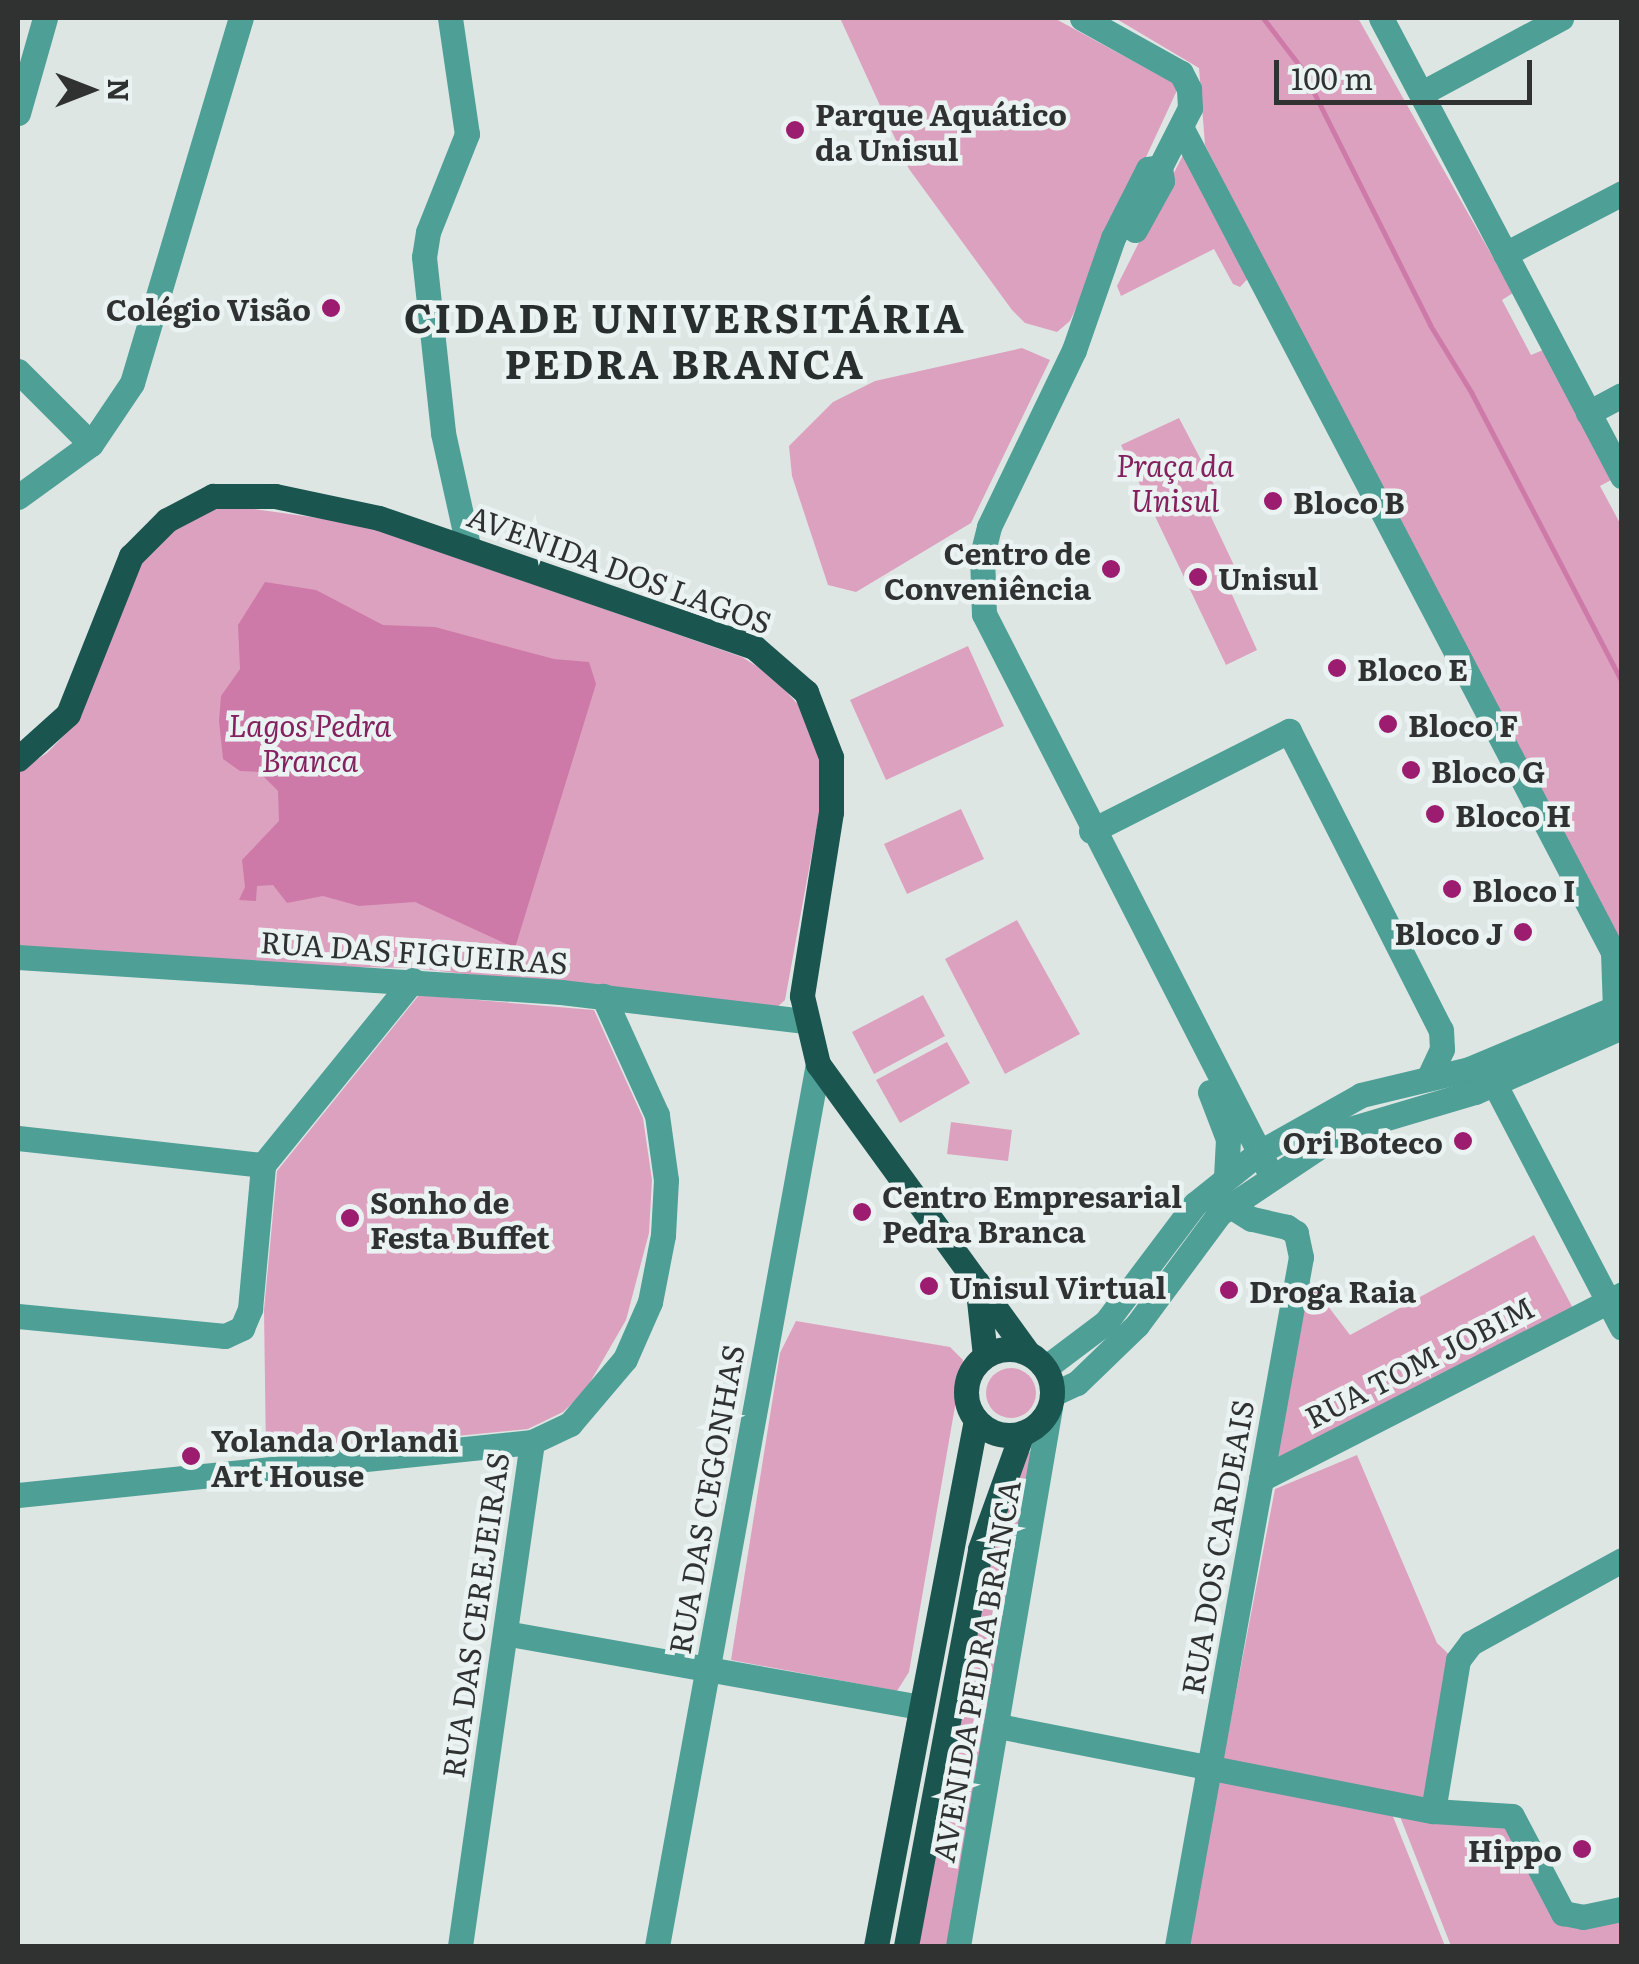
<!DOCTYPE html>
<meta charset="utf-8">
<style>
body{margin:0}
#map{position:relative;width:1639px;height:1964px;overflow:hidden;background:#dee6e4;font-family:Literata,serif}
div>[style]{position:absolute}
.green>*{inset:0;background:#dda1c0}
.round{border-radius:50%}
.water>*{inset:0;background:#ce7aa8}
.stream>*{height:5px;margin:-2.5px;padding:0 2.5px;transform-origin:2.5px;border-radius:2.5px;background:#ce7aa8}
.minor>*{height:25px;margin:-12.5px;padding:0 12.5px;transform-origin:12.5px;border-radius:12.5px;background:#4e9f96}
.major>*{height:25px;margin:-12.5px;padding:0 12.5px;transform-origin:12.5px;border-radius:12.5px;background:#1a554f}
.major>.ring{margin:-12.5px;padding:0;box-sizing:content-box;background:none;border:25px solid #1a554f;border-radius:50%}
.dots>*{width:28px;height:28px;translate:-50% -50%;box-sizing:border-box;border:5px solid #ebf3f2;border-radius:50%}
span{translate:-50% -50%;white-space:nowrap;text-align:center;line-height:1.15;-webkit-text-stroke:9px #ebf3f2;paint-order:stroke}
.poi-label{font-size:30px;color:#2f3231;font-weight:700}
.left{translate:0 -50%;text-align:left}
.right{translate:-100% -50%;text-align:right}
.park-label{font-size:30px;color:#84215f;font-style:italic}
.street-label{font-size:30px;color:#2f3231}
.district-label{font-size:40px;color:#282e2d;font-weight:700;letter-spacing:2.5px}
.frame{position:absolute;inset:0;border:20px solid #2f3231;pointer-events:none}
.north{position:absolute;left:40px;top:40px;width:100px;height:100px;-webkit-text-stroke:8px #ebf3f2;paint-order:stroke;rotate:90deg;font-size:28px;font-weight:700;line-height:40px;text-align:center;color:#2f3231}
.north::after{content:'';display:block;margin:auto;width:35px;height:45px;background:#2f3231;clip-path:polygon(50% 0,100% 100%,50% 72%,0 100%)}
.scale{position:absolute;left:1274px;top:60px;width:258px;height:45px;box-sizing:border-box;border:5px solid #2f3231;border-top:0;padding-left:12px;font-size:30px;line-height:35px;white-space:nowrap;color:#2f3231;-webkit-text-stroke:8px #ebf3f2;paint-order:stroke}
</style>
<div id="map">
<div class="green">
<div style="clip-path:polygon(840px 18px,1054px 18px,1179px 86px,1070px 321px,1057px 332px,1025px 323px,1012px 310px,909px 169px)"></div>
<div style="clip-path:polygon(1115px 18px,1358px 18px,1513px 293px,1502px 300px,1531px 355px,1543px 350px,1613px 479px,1600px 486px,1622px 527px,1621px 964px,1205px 145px,1199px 68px)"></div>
<div style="clip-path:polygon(1185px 151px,1252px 274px,1240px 287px,1233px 284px,1214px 249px,1121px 296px,1117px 286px)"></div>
<div style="clip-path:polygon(1022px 348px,1050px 360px,971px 523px,856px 592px,828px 585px,792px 476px,789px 446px,833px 402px,875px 381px)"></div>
<div style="clip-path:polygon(1179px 418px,1219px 494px,1204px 502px,1241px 580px,1229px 588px,1257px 650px,1226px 665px,1121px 445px)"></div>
<div style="clip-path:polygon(226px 505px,361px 524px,742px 657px,771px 675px,805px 712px,822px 757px,820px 809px,785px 1000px,774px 1010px,413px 968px,241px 965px,18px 948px,18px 772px,47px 753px,79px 720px,144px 557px,174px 524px)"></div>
<div style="clip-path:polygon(968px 646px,1004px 726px,886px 780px,850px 700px)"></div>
<div style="clip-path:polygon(961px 809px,984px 859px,907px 894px,884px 844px)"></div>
<div style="clip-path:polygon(1017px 920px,1080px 1034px,1005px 1074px,945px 959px)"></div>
<div style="clip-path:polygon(419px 995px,594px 1010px,643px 1118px,652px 1180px,649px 1233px,626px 1320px,585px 1391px,563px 1412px,528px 1429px,266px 1455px,264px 1310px,277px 1171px)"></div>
<div style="clip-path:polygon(923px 995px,945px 1036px,874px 1074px,852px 1032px)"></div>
<div style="clip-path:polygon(947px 1042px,970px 1083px,900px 1123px,876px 1080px)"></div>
<div style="clip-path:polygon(951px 1122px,1012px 1130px,1008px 1161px,947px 1154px)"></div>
<div style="clip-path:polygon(1534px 1235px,1574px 1310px,1271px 1465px,1305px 1276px,1350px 1335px)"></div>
<div style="clip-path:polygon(796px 1321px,950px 1347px,963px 1360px,909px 1672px,897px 1691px,731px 1660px,780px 1353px)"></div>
<div class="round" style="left:986px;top:1368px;width:50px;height:50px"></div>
<div style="clip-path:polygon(1042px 1441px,948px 1946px,917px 1946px,997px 1515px,1015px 1465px)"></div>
<div style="clip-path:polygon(1357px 1455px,1437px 1643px,1456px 1661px,1431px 1808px,1222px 1765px,1275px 1489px)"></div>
<div style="clip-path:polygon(1215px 1780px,1390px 1809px,1445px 1946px,1190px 1946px)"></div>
<div style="clip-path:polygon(1397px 1809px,1509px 1821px,1545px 1899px,1621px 1914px,1621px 1946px,1451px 1946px)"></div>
</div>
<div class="water">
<div style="clip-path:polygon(265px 582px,316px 590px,383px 625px,435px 627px,554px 659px,589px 662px,596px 684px,515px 948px,415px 902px,359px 906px,323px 896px,287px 903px,273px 885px,257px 886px,256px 901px,239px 900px,245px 887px,242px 860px,279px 821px,278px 791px,259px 772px,240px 771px,223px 759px,219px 721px,221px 696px,240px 669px,238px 625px)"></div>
</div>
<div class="stream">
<div style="left:1263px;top:18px;width:64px;rotate:52.6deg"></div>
<div style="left:1302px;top:69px;width:286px;rotate:63.4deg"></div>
<div style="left:1430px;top:325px;width:79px;rotate:58.5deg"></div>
<div style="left:1471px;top:392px;width:327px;rotate:62.5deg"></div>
</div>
<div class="minor">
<div style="left:450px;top:18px;width:117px;rotate:81.7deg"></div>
<div style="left:467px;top:134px;width:105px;rotate:111.7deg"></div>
<div style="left:428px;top:232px;width:25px;rotate:99deg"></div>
<div style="left:424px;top:257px;width:177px;rotate:83.8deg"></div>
<div style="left:443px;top:433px;width:116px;rotate:77.5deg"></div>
<div style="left:1082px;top:18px;width:113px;rotate:29.1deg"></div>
<div style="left:1181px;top:73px;width:18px;rotate:63deg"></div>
<div style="left:1189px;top:89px;width:19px;rotate:87deg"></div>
<div style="left:1190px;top:108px;width:66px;rotate:117deg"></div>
<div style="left:1160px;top:167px;width:14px;rotate:82deg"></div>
<div style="left:1162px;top:181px;width:56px;rotate:118.9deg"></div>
<div style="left:1381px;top:18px;width:518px;rotate:62.25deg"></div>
<div style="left:1422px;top:93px;width:158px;rotate:-28.3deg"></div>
<div style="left:18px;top:113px;width:99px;rotate:-74.1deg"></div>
<div style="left:1181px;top:127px;width:931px;rotate:62.36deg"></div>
<div style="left:1613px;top:952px;width:56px;rotate:88deg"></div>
<div style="left:1160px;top:167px;width:12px;rotate:171deg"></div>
<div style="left:1148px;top:169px;width:77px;rotate:116.9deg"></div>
<div style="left:1113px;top:238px;width:119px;rotate:109.2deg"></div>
<div style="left:1074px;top:350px;width:196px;rotate:115.7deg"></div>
<div style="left:989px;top:527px;width:29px;rotate:104deg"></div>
<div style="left:982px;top:555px;width:59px;rotate:88.1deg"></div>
<div style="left:984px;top:614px;width:632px;rotate:62.91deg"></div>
<div style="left:1505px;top:254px;width:132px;rotate:-27.5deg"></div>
<div style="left:18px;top:371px;width:103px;rotate:45deg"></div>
<div style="left:1588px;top:413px;width:38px;rotate:-28deg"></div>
<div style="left:18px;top:497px;width:90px;rotate:-36deg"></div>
<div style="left:91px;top:444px;width:73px;rotate:-56.1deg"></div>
<div style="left:132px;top:383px;width:381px;rotate:-73.4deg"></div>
<div style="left:1091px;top:831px;width:222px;rotate:-26.8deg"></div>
<div style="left:1289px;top:731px;width:335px;rotate:63.1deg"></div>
<div style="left:1441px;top:1030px;width:19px;rotate:87deg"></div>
<div style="left:1442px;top:1049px;width:31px;rotate:115deg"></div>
<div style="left:18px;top:957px;width:544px;rotate:3.69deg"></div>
<div style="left:561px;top:992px;width:246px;rotate:6.8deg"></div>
<div style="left:1494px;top:1083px;width:276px;rotate:62.4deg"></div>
<div style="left:1210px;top:1092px;width:50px;rotate:69deg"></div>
<div style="left:1228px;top:1139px;width:39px;rotate:93deg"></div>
<div style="left:18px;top:1138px;width:246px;rotate:6.3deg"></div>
<div style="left:18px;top:1316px;width:208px;rotate:5.5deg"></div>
<div style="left:225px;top:1336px;width:19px;rotate:-25deg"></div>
<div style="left:242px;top:1328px;width:21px;rotate:-67deg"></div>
<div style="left:250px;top:1309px;width:145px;rotate:-84.8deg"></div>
<div style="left:263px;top:1165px;width:238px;rotate:-51deg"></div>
<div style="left:1045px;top:1368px;width:76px;rotate:-37deg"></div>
<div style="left:1106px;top:1322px;width:148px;rotate:-53deg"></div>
<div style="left:1195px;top:1204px;width:83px;rotate:-38.7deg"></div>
<div style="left:1260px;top:1152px;width:116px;rotate:-29.4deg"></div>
<div style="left:1361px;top:1095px;width:111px;rotate:-13.5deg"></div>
<div style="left:1469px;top:1069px;width:166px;rotate:-22.7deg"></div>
<div style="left:1053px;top:1394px;width:26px;rotate:-25deg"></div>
<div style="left:1077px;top:1383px;width:83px;rotate:-44deg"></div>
<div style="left:1137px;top:1325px;width:139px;rotate:-53.5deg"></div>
<div style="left:1220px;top:1213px;width:148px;rotate:-33.7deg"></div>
<div style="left:1343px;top:1131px;width:138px;rotate:-16.5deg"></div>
<div style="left:1475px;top:1092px;width:161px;rotate:-23.9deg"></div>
<div style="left:1261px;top:1479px;width:406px;rotate:-27.1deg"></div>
<div style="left:18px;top:1495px;width:517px;rotate:-5.89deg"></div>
<div style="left:505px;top:1633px;width:421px;rotate:10.1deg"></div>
<div style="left:998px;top:1726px;width:443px;rotate:11.1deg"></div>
<div style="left:1433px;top:1811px;width:79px;rotate:3.6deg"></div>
<div style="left:1512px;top:1816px;width:110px;rotate:62.3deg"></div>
<div style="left:1563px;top:1913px;width:20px;rotate:11deg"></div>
<div style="left:1583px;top:1917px;width:40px;rotate:-12deg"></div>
<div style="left:1433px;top:1811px;width:153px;rotate:-80.6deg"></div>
<div style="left:1458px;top:1660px;width:21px;rotate:-53deg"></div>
<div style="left:1471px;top:1643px;width:172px;rotate:-28.8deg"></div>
<div style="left:460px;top:1946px;width:509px;rotate:-81.87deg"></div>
<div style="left:532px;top:1442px;width:42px;rotate:-25.3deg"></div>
<div style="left:570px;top:1424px;width:85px;rotate:-49.8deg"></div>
<div style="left:625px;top:1359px;width:62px;rotate:-66.3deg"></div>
<div style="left:650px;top:1302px;width:68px;rotate:-79deg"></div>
<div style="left:663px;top:1235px;width:55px;rotate:-86.9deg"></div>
<div style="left:666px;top:1180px;width:66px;rotate:-97.9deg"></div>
<div style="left:657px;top:1115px;width:131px;rotate:-114.4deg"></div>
<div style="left:657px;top:1946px;width:897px;rotate:-79.66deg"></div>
<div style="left:958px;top:1946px;width:547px;rotate:-80.31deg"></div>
<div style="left:1177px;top:1946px;width:700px;rotate:-79.8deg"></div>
<div style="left:1301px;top:1257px;width:25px;rotate:-102deg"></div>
<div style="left:1296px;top:1233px;width:11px;rotate:-146deg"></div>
<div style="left:1287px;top:1227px;width:37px;rotate:-167deg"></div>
<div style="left:1251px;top:1219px;width:26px;rotate:-148deg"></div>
</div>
<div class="major">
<div style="left:18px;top:759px;width:67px;rotate:-42deg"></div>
<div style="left:68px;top:714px;width:170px;rotate:-68.3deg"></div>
<div style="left:131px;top:556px;width:51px;rotate:-45deg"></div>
<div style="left:167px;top:520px;width:52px;rotate:-27.6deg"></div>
<div style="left:213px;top:496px;width:62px"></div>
<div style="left:275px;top:496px;width:106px;rotate:11.9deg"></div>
<div style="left:379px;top:518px;width:397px;rotate:19deg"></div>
<div style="left:754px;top:647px;width:69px;rotate:40.9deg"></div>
<div style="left:806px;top:692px;width:70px;rotate:69deg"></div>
<div style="left:831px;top:757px;width:55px;rotate:90deg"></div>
<div style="left:831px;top:812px;width:186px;rotate:99deg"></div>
<div style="left:802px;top:996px;width:70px;rotate:76.8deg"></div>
<div style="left:818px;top:1064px;width:357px;rotate:54deg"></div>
<div style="left:977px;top:1282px;width:74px;rotate:83.8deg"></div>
<div class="ring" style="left:966px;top:1349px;width:61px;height:61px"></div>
<div style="left:876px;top:1946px;width:535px;rotate:-79.24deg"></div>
<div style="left:906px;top:1946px;width:404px;rotate:-79.4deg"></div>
<div style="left:980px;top:1549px;width:123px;rotate:-70.1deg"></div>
</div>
<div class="dots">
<div style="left:795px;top:130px;background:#9c1c6f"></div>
<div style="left:331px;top:308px;background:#9c1c6f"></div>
<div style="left:1273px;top:501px;background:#9c1c6f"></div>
<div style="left:1111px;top:569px;background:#9c1c6f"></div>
<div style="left:1198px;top:577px;background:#9c1c6f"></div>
<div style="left:1337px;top:668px;background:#9c1c6f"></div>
<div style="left:1388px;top:724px;background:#9c1c6f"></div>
<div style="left:1411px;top:770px;background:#9c1c6f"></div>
<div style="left:1435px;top:814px;background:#9c1c6f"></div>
<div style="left:1452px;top:889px;background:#9c1c6f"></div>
<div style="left:1523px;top:932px;background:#9c1c6f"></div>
<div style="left:1463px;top:1141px;background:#9c1c6f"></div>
<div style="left:862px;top:1212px;background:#9c1c6f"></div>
<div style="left:350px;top:1218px;background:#9c1c6f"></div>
<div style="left:929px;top:1286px;background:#9c1c6f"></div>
<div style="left:1229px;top:1290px;background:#9c1c6f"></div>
<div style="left:191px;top:1456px;background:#9c1c6f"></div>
<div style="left:1582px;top:1849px;background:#9c1c6f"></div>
</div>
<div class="poi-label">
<span class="left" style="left:815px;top:130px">Parque Aquático<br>da Unisul</span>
<span class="right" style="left:311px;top:308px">Colégio Visão</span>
<span class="left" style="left:1293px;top:501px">Bloco B</span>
<span class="right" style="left:1091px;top:569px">Centro de<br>Conveniência</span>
<span class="left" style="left:1218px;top:577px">Unisul</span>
<span class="left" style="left:1357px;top:668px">Bloco E</span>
<span class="left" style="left:1408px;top:724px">Bloco F</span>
<span class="left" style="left:1431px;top:770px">Bloco G</span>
<span class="left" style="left:1455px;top:814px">Bloco H</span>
<span class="left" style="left:1472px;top:889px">Bloco I</span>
<span class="right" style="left:1503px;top:932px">Bloco J</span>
<span class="right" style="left:1443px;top:1141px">Ori Boteco</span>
<span class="left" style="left:882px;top:1212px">Centro Empresarial<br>Pedra Branca</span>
<span class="left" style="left:370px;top:1218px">Sonho de<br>Festa Buffet</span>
<span class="left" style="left:949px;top:1286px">Unisul Virtual</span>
<span class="left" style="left:1249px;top:1290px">Droga Raia</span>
<span class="left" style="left:211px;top:1456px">Yolanda Orlandi<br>Art House</span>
<span class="right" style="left:1562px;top:1849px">Hippo</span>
</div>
<div class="park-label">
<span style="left:1175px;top:481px">Praça da<br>Unisul</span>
<span style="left:310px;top:741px">Lagos Pedra<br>Branca</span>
</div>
<div class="street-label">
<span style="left:620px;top:568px;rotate:20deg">AVENIDA DOS LAGOS</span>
<span style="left:414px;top:951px;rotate:4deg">RUA DAS FIGUEIRAS</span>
<span style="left:1419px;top:1361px;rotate:-27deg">RUA TOM JOBIM</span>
<span style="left:705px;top:1499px;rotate:-80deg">RUA DAS CEGONHAS</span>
<span style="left:1216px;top:1547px;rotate:-80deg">RUA DOS CARDEAIS</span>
<span style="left:474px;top:1615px;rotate:-82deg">RUA DAS CEREJEIRAS</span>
<span style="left:975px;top:1671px;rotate:-80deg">AVENIDA PEDRA BRANCA</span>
</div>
<div class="district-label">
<span style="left:685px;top:339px">CIDADE UNIVERSITÁRIA<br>PEDRA BRANCA</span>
</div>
<div class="frame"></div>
<div class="north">N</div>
<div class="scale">100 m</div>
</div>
